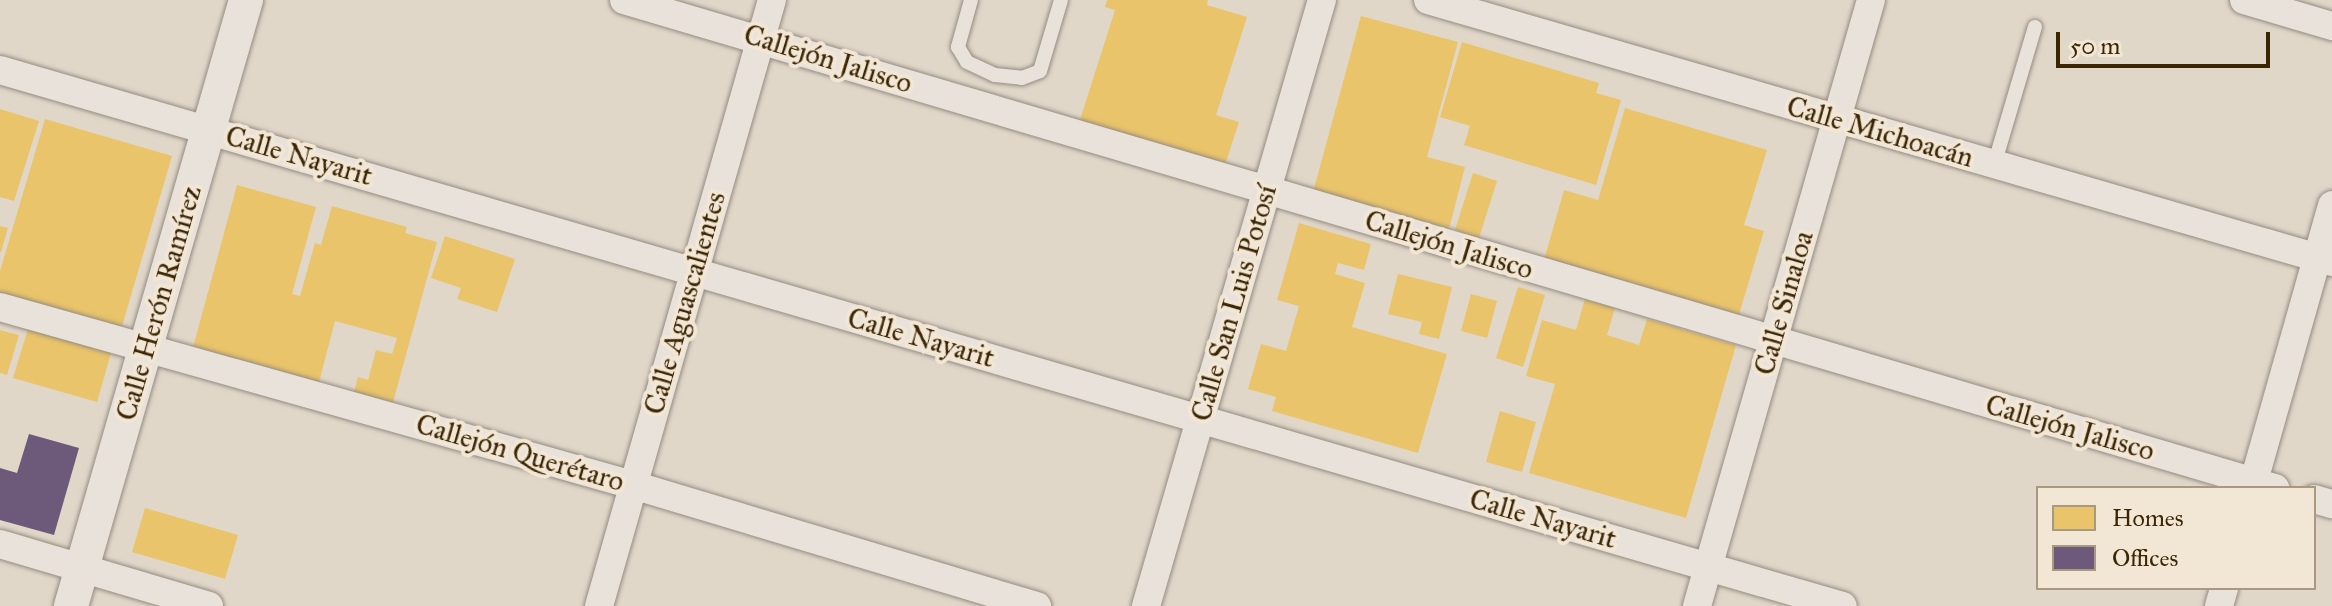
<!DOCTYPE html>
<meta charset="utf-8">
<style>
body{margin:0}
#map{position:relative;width:2332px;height:606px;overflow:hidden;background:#e1d7c9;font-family:"IM FELL Great Primer",serif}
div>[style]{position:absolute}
.homes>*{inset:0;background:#e9c46a}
.offices>*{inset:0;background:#6d597a}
.roads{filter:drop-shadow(0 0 2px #958c80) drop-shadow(0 0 2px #958c80)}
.service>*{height:14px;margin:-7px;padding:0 7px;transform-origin:7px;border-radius:7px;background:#e8e2db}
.minor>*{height:28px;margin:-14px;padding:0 14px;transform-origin:14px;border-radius:14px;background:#e8e2db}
.tertiary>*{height:34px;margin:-17px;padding:0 17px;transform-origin:17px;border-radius:17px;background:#e8e2db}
span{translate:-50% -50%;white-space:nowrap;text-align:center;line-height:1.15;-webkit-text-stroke:8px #f2e6d5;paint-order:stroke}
.street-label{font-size:28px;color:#3b2604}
.legend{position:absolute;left:2036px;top:486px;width:280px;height:104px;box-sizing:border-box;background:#f2e6d5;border:2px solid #a99981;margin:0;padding:10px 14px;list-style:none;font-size:24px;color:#3b2604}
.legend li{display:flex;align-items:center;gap:16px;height:40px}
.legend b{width:40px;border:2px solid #a99981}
.scale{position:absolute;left:2056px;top:32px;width:214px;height:36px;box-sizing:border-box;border:4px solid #3b2604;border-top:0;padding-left:10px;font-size:24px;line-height:28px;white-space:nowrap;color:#3b2604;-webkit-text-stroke:6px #f2e6d5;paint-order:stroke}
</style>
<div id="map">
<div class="homes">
<div style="clip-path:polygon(1107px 0,1208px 0,1207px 5px,1247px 17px,1216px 115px,1239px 122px,1224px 168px,1079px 123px,1115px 10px,1105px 7px)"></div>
<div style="clip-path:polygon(1361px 16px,1458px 42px,1427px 157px,1465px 167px,1449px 229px,1313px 192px)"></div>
<div style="clip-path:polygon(1462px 42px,1599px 83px,1596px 93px,1621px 100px,1596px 185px,1464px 145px,1470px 126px,1440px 117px)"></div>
<div style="clip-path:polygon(1625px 108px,1767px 150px,1744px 225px,1764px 231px,1738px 318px,1544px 260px,1564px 190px,1598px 200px)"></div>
<div style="clip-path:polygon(0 109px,39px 121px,14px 201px,0 197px)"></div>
<div style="clip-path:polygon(45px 119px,172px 156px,120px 333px,0 298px,0 271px)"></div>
<div style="clip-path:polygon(1473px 173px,1497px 181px,1479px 238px,1455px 230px)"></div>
<div style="clip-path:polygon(237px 185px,316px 207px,292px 294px,300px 296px,315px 243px,321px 245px,332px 206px,407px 227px,405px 233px,437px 242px,390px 413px,351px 403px,358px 377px,368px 380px,376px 350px,392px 354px,397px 338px,335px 321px,318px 386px,192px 351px)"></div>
<div style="clip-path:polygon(1299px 223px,1371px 244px,1364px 270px,1338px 263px,1335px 274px,1365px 283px,1352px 327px,1447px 354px,1418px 453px,1272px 411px,1276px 397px,1248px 389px,1261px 344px,1286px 351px,1299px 306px,1277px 300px)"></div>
<div style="clip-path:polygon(0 226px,8px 228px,1px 252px,0 252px)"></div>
<div style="clip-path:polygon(445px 236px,515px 259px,497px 312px,457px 299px,461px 288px,431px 278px)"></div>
<div style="clip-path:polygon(1398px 274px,1452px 287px,1439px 339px,1419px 334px,1422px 322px,1388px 314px)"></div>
<div style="clip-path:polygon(1518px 287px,1545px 295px,1523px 367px,1496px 358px)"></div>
<div style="clip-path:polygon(1471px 294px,1497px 301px,1487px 338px,1461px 331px)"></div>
<div style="clip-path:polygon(1585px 299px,1615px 308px,1607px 335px,1639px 345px,1647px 319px,1736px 345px,1686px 518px,1529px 473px,1555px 384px,1526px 376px,1542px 320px,1576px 330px)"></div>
<div style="clip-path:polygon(28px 329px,111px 353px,97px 402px,13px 378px)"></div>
<div style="clip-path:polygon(0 330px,19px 335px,7px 375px,0 373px)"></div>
<div style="clip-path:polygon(1500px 411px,1536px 422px,1522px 472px,1486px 462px)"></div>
<div style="clip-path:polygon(145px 508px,238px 535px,225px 579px,132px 552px)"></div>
</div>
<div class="offices">
<div style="clip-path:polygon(29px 434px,79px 448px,54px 535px,0 520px,0 468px,17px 473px)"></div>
</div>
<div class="roads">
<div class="service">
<div style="left:971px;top:0;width:49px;rotate:105.5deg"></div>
<div style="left:958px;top:47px;width:17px;rotate:59deg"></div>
<div style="left:967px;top:62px;width:31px;rotate:25deg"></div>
<div style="left:995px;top:75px;width:27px;rotate:6deg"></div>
<div style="left:1022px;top:78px;width:19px;rotate:-21deg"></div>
<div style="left:1040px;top:71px;width:74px;rotate:-73.5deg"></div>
<div style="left:1994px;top:165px;width:144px;rotate:-73.5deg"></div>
</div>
<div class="minor">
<div style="left:624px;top:0;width:1722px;rotate:16.47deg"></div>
<div style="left:1428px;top:0;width:941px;rotate:16.16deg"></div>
<div style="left:2244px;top:0;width:92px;rotate:16.5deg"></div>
<div style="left:0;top:70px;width:1919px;rotate:16.22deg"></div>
<div style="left:0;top:307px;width:658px;rotate:15.71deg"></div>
<div style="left:633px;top:485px;width:422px;rotate:16.7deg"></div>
<div style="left:2252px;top:488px;width:294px;rotate:-74.2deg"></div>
<div style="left:2314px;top:499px;width:19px;rotate:16deg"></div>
<div style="left:0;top:544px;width:218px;rotate:16.5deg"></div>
<div style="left:599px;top:606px;width:630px;rotate:-74.07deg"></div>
<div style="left:1146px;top:606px;width:631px;rotate:-73.81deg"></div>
<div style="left:1697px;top:606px;width:630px;rotate:-73.98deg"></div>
<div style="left:2219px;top:606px;width:19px;rotate:-74deg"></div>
</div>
<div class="tertiary">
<div style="left:71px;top:606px;width:631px;rotate:-73.89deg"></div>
</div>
</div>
<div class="street-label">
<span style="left:828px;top:59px;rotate:17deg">Callejón Jalisco</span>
<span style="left:1880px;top:132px;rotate:16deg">Calle Michoacán</span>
<span style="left:299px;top:156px;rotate:16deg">Calle Nayarit</span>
<span style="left:1449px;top:245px;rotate:17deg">Callejón Jalisco</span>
<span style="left:159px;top:303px;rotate:-74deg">Calle Herón Ramírez</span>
<span style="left:685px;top:303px;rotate:-74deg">Calle Aguascalientes</span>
<span style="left:1234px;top:303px;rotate:-74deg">Calle San Luis Potosí</span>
<span style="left:1784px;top:303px;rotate:-74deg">Calle Sinaloa</span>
<span style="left:921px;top:338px;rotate:16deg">Calle Nayarit</span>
<span style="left:2070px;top:428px;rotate:16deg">Callejón Jalisco</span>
<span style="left:520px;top:453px;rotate:16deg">Callejón Querétaro</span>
<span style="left:1543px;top:519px;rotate:16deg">Calle Nayarit</span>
</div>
<ul class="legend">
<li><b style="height:22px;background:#e9c46a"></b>Homes</li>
<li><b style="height:22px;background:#6d597a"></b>Offices</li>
</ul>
<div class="scale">50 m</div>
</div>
